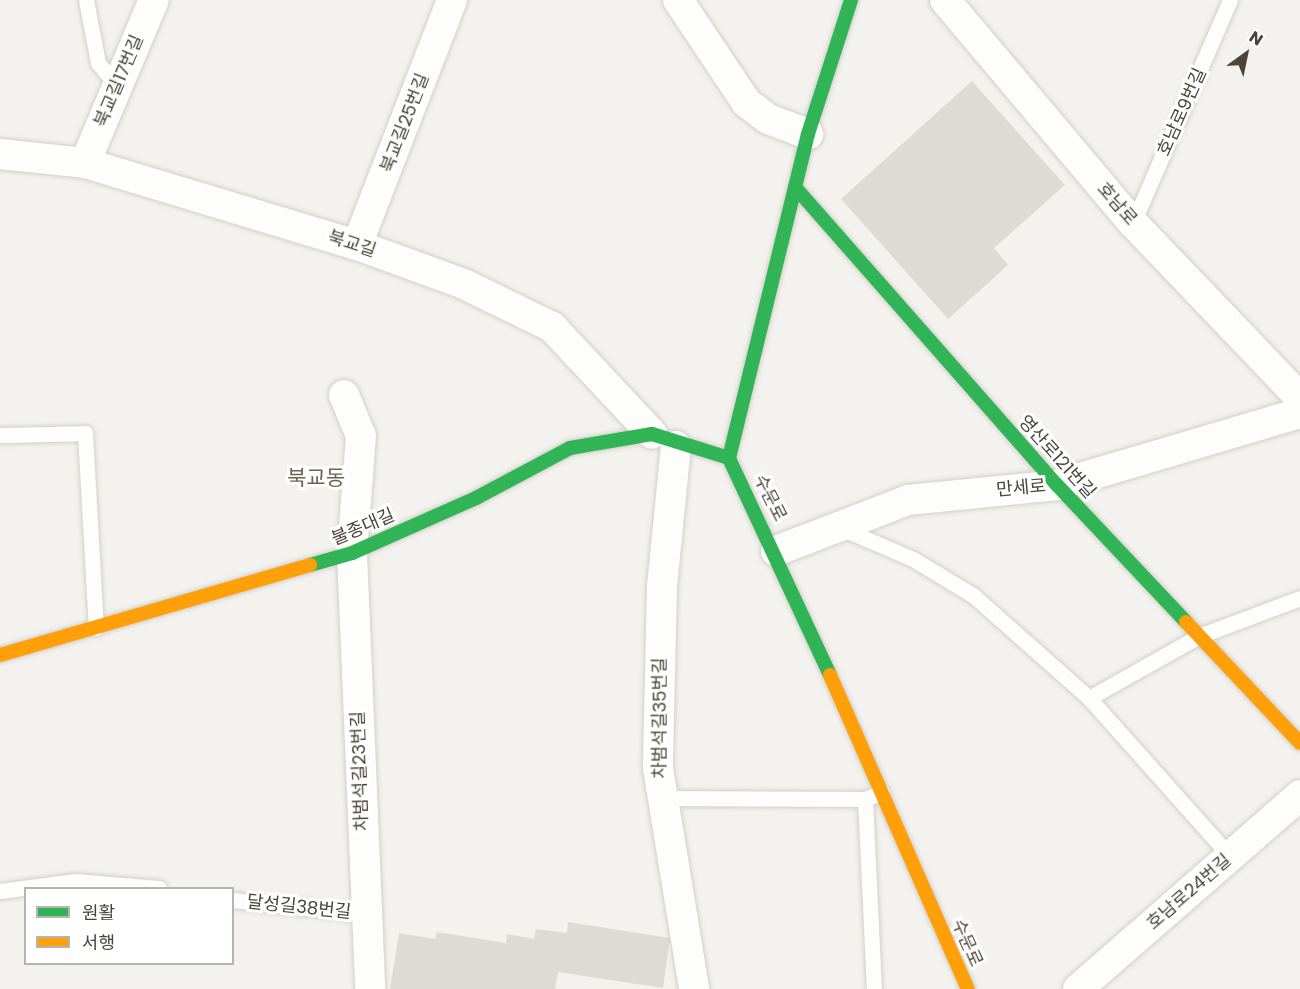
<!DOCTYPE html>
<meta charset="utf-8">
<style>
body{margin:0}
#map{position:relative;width:1300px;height:989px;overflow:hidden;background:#f4f2ee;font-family:Poppins,"Noto Sans KR",sans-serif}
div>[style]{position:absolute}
.building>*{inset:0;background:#dedbd6}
.roads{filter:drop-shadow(0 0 2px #d2d0cb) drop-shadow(0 0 2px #d2d0cb)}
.lane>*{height:15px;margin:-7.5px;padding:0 7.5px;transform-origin:7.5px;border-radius:7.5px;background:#fdfdfc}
.street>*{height:30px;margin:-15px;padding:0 15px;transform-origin:15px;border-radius:15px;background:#fdfdfc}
.fast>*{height:14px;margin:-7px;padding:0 7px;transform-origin:7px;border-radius:7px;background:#30b455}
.slow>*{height:14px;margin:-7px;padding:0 7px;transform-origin:7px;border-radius:7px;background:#ff9f0a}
span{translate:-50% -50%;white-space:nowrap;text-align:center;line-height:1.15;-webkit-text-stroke:6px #fff;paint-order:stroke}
.street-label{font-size:18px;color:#4b4439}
.quarter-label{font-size:21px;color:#6e6250}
.legend{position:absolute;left:24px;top:887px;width:210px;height:78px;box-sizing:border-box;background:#fff;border:2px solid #b7b4b0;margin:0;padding:8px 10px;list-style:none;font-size:18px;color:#4b4439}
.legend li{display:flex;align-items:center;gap:12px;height:30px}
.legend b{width:30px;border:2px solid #b7b4b0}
.north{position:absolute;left:1216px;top:24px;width:60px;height:60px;-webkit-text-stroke:4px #fff;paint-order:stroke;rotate:33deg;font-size:16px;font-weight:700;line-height:24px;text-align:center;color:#4b4439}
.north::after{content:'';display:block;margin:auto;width:21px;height:27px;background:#4b4439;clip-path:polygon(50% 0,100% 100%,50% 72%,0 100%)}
</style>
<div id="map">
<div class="building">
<div style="clip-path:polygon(972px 81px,1065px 185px,994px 248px,1008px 265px,948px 319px,841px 199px)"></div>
<div style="clip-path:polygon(568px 922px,670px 938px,663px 988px,558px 972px,555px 989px,390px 989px,399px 933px,435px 939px,437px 932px,506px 943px,507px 934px,534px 939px,536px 929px,567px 933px)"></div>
</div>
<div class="roads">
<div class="lane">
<div style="left:86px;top:0;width:64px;rotate:79.2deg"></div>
<div style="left:98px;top:63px;width:30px;rotate:50deg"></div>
<div style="left:1133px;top:223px;width:243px;rotate:-66.5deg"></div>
<div style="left:0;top:435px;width:85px;rotate:-1.3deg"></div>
<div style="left:85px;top:433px;width:195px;rotate:86.8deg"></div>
<div style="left:841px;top:528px;width:78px;rotate:23.3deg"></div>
<div style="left:913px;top:559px;width:71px;rotate:31.2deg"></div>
<div style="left:974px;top:596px;width:154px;rotate:41.6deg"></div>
<div style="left:1089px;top:698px;width:212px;rotate:48.3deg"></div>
<div style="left:1089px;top:698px;width:126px;rotate:-29.4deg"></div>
<div style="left:1199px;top:636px;width:108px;rotate:-20.6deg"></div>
<div style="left:662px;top:798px;width:203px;rotate:0.3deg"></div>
<div style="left:865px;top:799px;width:18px;rotate:-22deg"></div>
<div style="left:865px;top:799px;width:190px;rotate:87.3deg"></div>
<div style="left:0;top:891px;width:76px;rotate:-7.6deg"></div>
<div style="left:75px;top:881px;width:84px;rotate:4.8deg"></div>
<div style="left:232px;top:900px;width:135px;rotate:6deg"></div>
</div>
<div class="street">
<div style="left:678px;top:0;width:124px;rotate:56.2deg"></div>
<div style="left:747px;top:103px;width:26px;rotate:37deg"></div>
<div style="left:768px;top:119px;width:43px;rotate:20.6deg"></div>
<div style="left:945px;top:0;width:292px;rotate:49.9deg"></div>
<div style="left:1133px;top:223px;width:242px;rotate:46.3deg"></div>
<div style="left:0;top:154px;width:85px;rotate:6deg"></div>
<div style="left:85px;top:163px;width:284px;rotate:16.8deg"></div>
<div style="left:357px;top:245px;width:114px;rotate:20deg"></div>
<div style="left:464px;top:284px;width:98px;rotate:26deg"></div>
<div style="left:552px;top:327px;width:146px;rotate:46.9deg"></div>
<div style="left:85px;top:163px;width:177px;rotate:-67.1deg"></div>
<div style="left:357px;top:245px;width:263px;rotate:-68.8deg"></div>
<div style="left:344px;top:395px;width:44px;rotate:67.5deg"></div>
<div style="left:361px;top:436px;width:117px;rotate:94.4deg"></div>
<div style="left:352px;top:553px;width:436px;rotate:87.6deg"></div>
<div style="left:676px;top:446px;width:141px;rotate:95.7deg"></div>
<div style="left:662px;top:586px;width:182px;rotate:91.3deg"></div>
<div style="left:658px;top:768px;width:224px;rotate:80.7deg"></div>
<div style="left:776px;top:551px;width:142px;rotate:-21.1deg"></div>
<div style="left:908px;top:500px;width:150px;rotate:-5.7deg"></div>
<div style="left:1057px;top:485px;width:253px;rotate:-16.5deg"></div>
<div style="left:1078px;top:989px;width:295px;rotate:-41.1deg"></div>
</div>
<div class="fast">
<div style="left:795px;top:187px;width:397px;rotate:48.7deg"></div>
<div style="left:1057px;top:485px;width:188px;rotate:46.7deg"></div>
<div style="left:310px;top:565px;width:44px;rotate:-15.9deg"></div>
<div style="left:352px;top:553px;width:136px;rotate:-23.9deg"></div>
<div style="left:476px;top:498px;width:106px;rotate:-28deg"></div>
<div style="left:570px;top:448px;width:83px;rotate:-9.7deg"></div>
<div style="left:652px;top:434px;width:81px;rotate:17.3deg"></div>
<div style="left:830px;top:675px;width:239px;rotate:-115deg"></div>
<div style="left:729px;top:458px;width:333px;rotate:-76.3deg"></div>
<div style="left:808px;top:134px;width:141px;rotate:-72.2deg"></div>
</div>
<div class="slow">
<div style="left:1186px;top:622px;width:166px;rotate:46.7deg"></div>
<div style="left:0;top:655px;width:323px;rotate:-16.2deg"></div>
<div style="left:830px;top:675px;width:343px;rotate:66.3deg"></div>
</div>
</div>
<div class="street-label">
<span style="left:119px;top:81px;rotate:-67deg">북교길17번길</span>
<span style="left:1182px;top:112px;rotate:-66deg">호남로9번길</span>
<span style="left:405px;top:123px;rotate:-69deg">북교길25번길</span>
<span style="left:1117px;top:204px;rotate:49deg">호남로</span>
<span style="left:352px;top:244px;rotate:18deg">북교길</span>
<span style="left:1057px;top:457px;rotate:48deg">영산로121번길</span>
<span style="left:1021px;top:488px;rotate:-5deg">만세로</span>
<span style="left:770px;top:498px;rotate:63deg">수문로</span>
<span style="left:363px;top:527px;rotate:-23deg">불종대길</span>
<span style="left:660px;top:718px;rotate:-90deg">차범석길35번길</span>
<span style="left:360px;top:771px;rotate:-92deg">차범석길23번길</span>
<span style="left:1189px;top:892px;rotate:-41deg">호남로24번길</span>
<span style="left:299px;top:907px;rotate:6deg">달성길38번길</span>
<span style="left:967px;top:943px;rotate:66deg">수문로</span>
</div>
<div class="quarter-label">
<span style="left:316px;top:478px">북교동</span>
</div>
<ul class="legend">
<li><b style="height:8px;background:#30b455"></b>원활</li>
<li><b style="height:8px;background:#ff9f0a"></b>서행</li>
</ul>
<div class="north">N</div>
</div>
